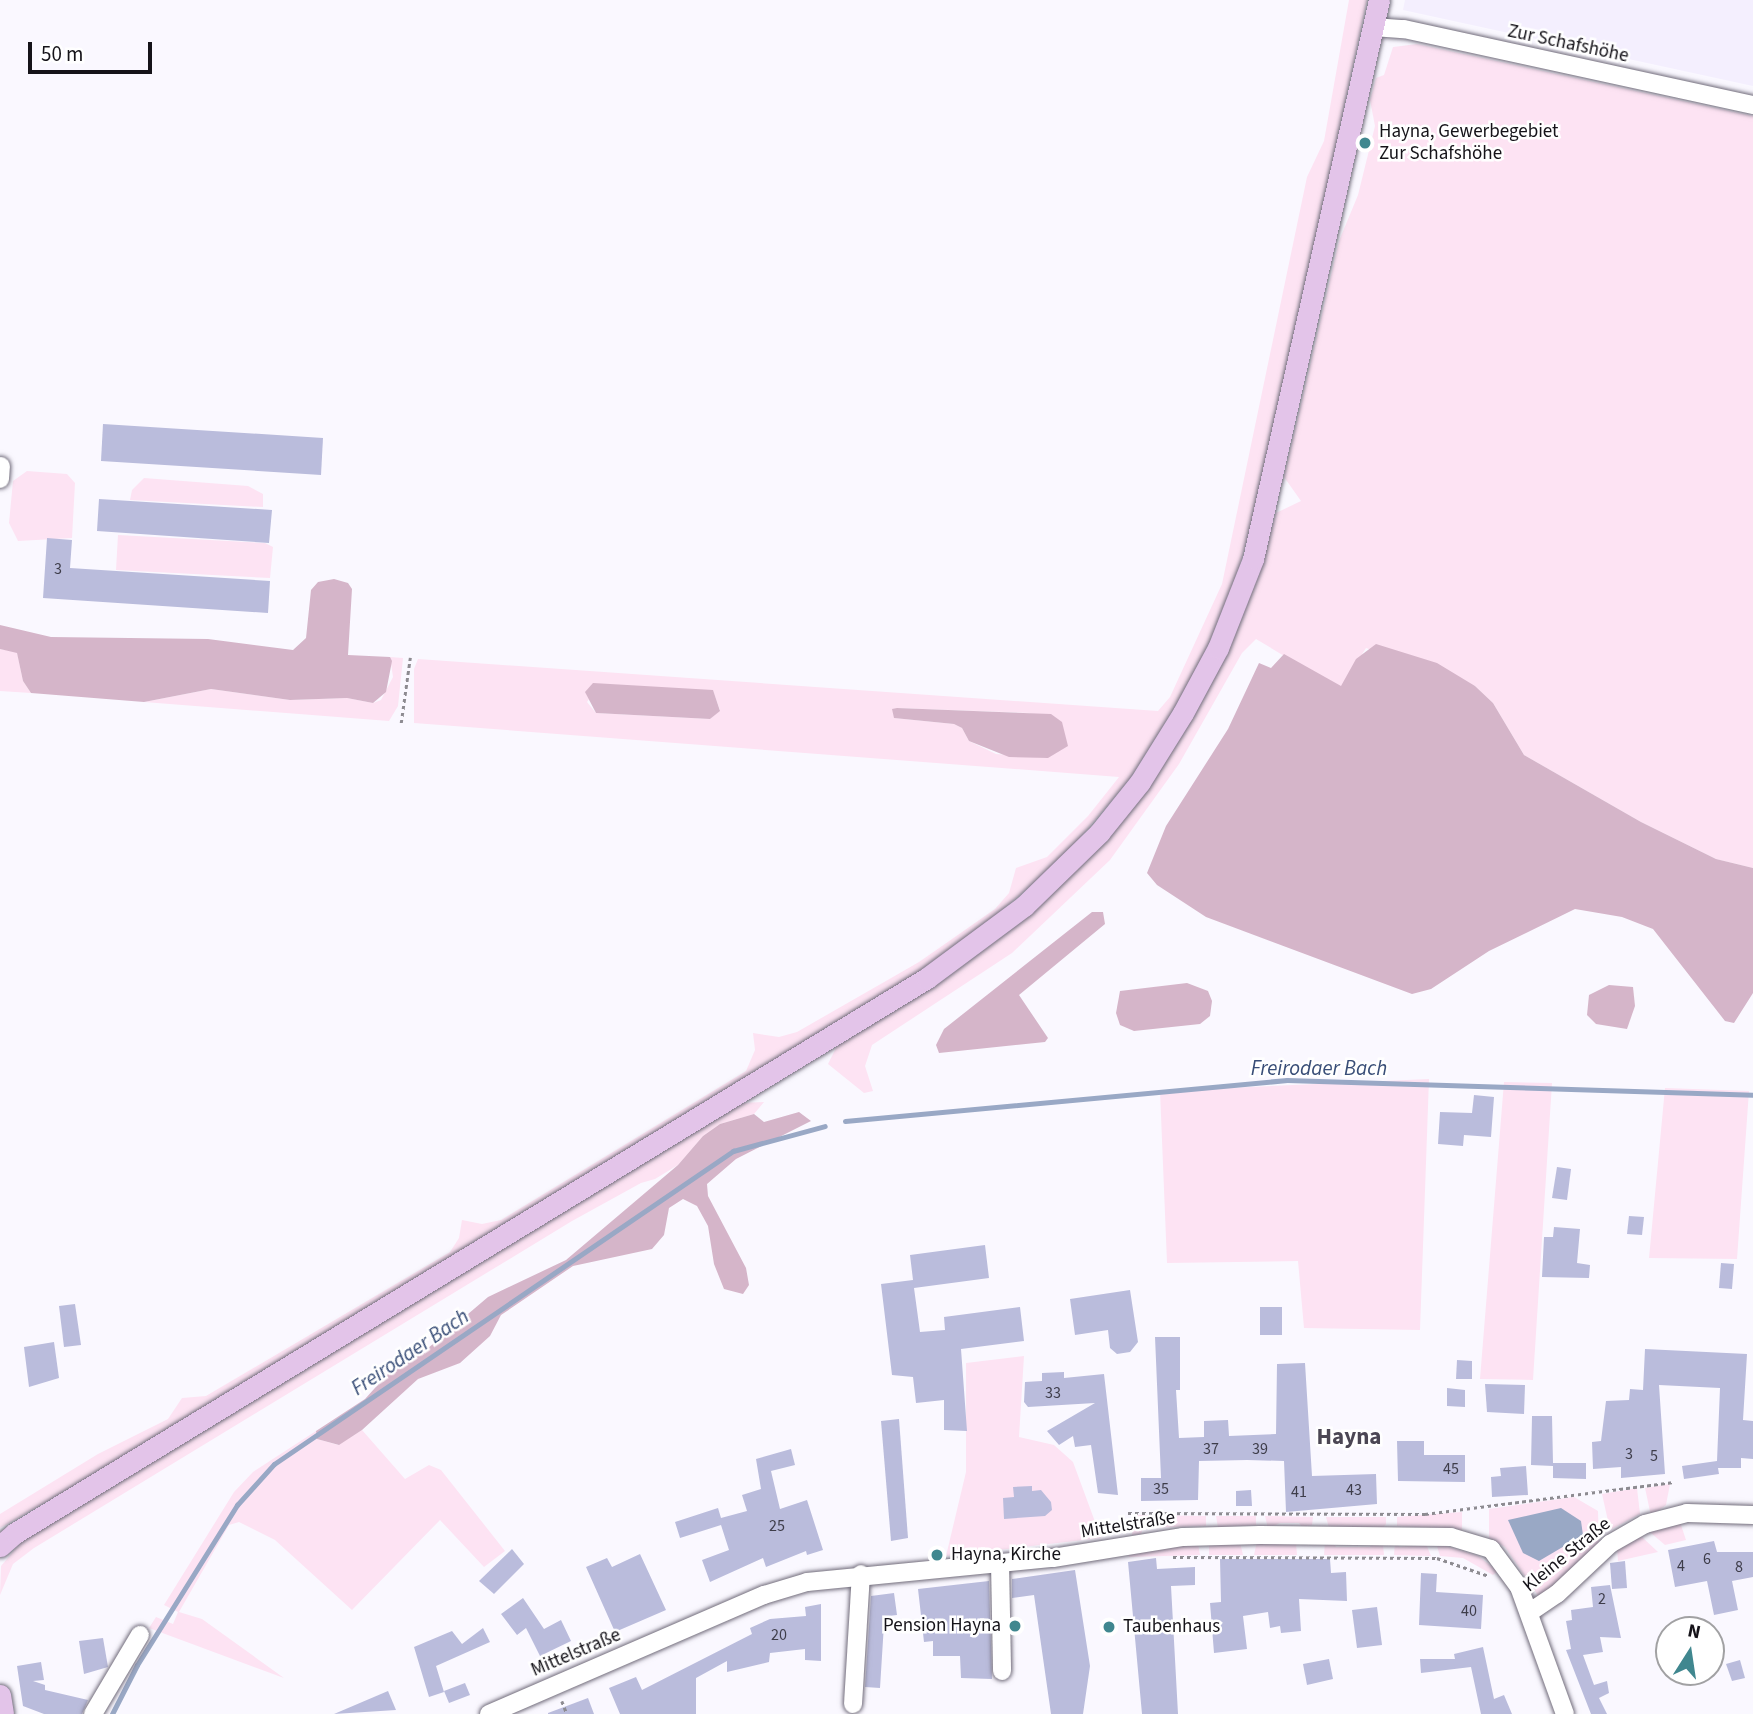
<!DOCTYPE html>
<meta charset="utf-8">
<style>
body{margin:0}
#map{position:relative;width:1753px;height:1714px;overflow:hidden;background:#faf8ff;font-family:"Source Sans 3",sans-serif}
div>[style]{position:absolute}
.built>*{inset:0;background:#f4effe}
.green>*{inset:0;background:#fde3f3}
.forest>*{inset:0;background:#d5b5c9}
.water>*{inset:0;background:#99a8c5}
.stream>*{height:5px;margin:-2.5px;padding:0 2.5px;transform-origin:2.5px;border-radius:2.5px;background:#99a8c5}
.building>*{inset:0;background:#babcdc}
.path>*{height:2.5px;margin-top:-1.25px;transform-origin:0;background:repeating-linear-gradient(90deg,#8d8b91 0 3.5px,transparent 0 7px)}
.roads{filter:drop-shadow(0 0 2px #716c7b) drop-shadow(0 0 2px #716c7b)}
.minor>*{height:18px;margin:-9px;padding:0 9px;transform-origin:9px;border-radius:9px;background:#fff}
.major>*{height:21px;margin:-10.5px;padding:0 10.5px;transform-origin:10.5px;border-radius:10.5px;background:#e3c4e9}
.dots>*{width:19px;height:19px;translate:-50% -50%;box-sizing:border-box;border:4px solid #fff;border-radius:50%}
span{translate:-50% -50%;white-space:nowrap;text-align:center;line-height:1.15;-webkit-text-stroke:5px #fff;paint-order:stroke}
.number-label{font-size:16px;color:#3e3d4a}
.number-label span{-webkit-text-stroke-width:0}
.street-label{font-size:19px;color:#151319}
.poi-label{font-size:19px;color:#151319}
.left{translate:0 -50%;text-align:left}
.right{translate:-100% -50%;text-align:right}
.water-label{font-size:21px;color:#384d77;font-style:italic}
.quarter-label{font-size:23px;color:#4b4654;font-weight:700}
.north{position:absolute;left:1655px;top:1616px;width:70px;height:70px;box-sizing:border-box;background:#fff;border:2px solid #a1a1a3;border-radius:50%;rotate:12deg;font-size:19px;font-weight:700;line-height:28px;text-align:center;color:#151319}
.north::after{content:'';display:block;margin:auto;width:24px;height:32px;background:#40878f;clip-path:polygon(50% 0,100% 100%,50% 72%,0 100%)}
.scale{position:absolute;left:28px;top:42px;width:124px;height:32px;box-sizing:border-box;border:4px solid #151319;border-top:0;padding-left:9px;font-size:21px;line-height:24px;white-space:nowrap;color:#151319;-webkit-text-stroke:5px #fff;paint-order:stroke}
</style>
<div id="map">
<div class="built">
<div style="clip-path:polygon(1405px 0,1753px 0,1753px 86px,1403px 10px)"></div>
</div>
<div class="green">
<div style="clip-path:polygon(evenodd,1349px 0,1367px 0,1265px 478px,1233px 588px,1194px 677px,1129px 780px,1059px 862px,954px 950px,117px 1462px,0 1528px,0 1514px,98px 1454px,168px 1419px,182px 1398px,206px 1396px,450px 1252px,459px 1238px,462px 1220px,482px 1224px,501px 1220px,746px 1071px,755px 1050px,753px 1033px,779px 1037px,797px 1032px,919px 962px,995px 909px,1009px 893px,1016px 868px,1047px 857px,1088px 816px,1119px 777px,414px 723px,414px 669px,418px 659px,1158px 711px,1170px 697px,1222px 584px,1307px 177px,1324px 141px,1349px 0,600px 684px,713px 691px,720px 710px,710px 719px,596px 713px,587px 702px,600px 684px,1349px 0,897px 708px,1030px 713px,1048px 758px,996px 754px,969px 741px,962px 728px,954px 724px,894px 718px,897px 708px)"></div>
<div style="clip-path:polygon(1417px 44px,1753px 116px,1753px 868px,1716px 859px,1641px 822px,1524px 755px,1493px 703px,1475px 686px,1366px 648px,1342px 686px,1336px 687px,1256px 639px,1242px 653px,1179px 764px,1110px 860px,1012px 953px,872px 1045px,865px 1066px,873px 1091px,864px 1093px,828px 1064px,839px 1042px,950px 973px,1010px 930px,1058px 887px,1136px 803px,1192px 719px,1261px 565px,1276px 513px,1301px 501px,1284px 477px,1339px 241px,1358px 195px,1375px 126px,1370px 100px,1376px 78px,1384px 75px,1393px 47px)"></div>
<div style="clip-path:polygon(27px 471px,67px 474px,75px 483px,72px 538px,18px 541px,9px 523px,13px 481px)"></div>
<div style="clip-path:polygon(144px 478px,248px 486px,263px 494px,263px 507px,130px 500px,132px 490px)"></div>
<div style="clip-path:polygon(118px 535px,265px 543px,273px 547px,270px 578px,116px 570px)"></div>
<div style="clip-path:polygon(0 649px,17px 652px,23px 681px,31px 693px,0 691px)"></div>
<div style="clip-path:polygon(390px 657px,403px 658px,398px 706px,389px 721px,144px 702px,211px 689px,290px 700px,347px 698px,373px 703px,381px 700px,393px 677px)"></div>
<div style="clip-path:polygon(1429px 1079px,1420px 1330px,1304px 1328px,1298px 1261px,1167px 1263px,1160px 1091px)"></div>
<div style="clip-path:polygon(1504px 1082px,1552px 1083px,1533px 1380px,1480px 1379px)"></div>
<div style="clip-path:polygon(1665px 1088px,1749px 1091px,1737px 1259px,1649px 1258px)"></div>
<div style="clip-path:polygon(764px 1102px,754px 1114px,720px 1124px,703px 1136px,678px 1165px,655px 1179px,641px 1183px,572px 1221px,34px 1548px,13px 1564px,0 1595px,1px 1566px,23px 1540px,740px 1103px)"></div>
<div style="clip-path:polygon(1024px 1356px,1019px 1437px,1054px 1445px,1073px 1462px,1101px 1538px,946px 1556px,966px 1472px,966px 1363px)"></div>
<div style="clip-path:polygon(362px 1430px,405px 1479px,429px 1465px,441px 1470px,505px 1551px,484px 1567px,440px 1520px,352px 1610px,275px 1540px,239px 1522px,229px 1525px,179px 1612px,202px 1619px,284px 1678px,149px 1628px,156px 1617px,173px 1624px,178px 1612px,164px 1605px,234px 1492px,253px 1472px,316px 1431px,317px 1439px,338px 1445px)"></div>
<div style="clip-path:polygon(1670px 1484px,1666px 1505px,1651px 1516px,1645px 1488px)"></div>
<div style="clip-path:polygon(1637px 1488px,1640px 1514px,1610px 1530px,1602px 1494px)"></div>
<div style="clip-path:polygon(1574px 1497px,1598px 1511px,1599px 1546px,1539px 1597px,1505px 1547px,1489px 1538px,1489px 1509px)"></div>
<div style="clip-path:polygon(1462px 1512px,1462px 1530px,1397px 1526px,1397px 1517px)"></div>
<div style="clip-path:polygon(1134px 1515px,1206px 1516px,1206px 1526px,1143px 1528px,1141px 1534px,1132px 1535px)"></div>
<div style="clip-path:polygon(1216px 1516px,1256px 1516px,1256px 1525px,1218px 1528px)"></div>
<div style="clip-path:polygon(1265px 1516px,1313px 1517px,1312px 1525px,1303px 1528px,1299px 1523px,1280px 1523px,1268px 1528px)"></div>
<div style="clip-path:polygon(1326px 1517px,1386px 1517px,1386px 1524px,1383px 1528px,1329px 1528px)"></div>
<div style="clip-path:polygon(1680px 1522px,1686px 1540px,1665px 1545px,1651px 1533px,1653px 1527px)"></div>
<div style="clip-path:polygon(1634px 1536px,1642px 1537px,1658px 1552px,1618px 1561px,1617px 1547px)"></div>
<div style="clip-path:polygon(1257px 1541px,1296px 1543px,1297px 1555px,1254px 1555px)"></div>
<div style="clip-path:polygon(1332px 1541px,1336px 1547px,1370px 1547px,1373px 1541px,1383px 1545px,1384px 1555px,1324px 1555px,1325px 1542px)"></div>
<div style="clip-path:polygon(1240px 1542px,1243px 1555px,1209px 1555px,1209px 1544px)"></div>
<div style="clip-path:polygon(1395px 1542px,1400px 1547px,1426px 1544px,1431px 1556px,1394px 1555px)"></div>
<div style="clip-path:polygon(1186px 1543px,1198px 1544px,1200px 1555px,1129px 1557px,1129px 1553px)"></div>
<div style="clip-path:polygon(1436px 1543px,1478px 1556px,1498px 1571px,1493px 1575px,1463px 1558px,1440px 1556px)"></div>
</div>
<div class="forest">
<div style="clip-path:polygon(334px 579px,348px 583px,352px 589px,348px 655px,390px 657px,392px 661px,386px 692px,373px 703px,347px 698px,290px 700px,211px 689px,144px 702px,31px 693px,23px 681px,17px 653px,0 649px,0 625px,51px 637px,208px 639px,293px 650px,306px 638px,311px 590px,318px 582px)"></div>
<div style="clip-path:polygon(1376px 644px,1437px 663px,1475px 686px,1493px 703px,1524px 755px,1641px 822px,1716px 859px,1753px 868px,1753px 993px,1734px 1023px,1725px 1021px,1653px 929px,1622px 917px,1575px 909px,1489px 951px,1431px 989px,1412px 994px,1206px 917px,1157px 885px,1147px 873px,1166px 826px,1228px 729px,1259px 663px,1271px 668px,1284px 654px,1341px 686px,1356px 659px)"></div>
<div style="clip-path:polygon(593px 683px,713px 690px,720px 711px,710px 719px,596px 713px,585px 692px)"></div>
<div style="clip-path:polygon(897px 708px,1051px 714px,1062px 722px,1068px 746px,1048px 758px,1009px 757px,969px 741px,962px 728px,954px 724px,894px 718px,892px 709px)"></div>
<div style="clip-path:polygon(1092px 912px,1103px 912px,1105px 924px,1019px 995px,1048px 1038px,1045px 1042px,939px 1053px,936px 1045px,944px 1029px)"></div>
<div style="clip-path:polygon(1187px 983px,1208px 991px,1212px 1001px,1210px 1016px,1200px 1024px,1134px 1031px,1120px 1025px,1116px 1013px,1120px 991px)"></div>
<div style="clip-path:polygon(1609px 985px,1633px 987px,1635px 1006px,1627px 1029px,1596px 1024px,1587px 1015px,1589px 995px)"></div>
<div style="clip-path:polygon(799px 1112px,811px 1121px,736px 1159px,707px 1184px,708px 1196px,746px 1268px,749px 1285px,743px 1294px,724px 1289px,714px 1264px,708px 1226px,697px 1206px,683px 1199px,669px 1208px,664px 1235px,652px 1249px,573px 1266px,501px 1315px,490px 1336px,460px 1363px,418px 1379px,362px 1430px,339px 1445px,317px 1439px,316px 1431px,365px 1399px,403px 1357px,427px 1349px,488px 1297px,566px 1260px,678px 1165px,703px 1136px,720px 1124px,754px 1114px,764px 1122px)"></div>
</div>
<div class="water">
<div style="clip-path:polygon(1561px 1508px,1581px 1521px,1583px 1535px,1539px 1561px,1523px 1553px,1508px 1520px)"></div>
</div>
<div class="stream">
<div style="left:845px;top:1121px;width:444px;rotate:-5.3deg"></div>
<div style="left:1287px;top:1080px;width:466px;rotate:1.8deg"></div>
<div style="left:112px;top:1714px;width:55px;rotate:-63deg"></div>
<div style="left:137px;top:1665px;width:189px;rotate:-58deg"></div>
<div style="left:237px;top:1505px;width:55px;rotate:-47.9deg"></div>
<div style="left:274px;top:1464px;width:556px;rotate:-34.29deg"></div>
<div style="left:733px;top:1151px;width:95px;rotate:-15.2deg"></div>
</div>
<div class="building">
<div style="clip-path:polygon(103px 424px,323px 438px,321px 475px,101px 461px)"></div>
<div style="clip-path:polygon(99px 499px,272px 510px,269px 543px,97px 531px)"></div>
<div style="clip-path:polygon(47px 538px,72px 540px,70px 568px,270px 581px,268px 613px,43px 598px)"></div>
<div style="clip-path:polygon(1474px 1095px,1494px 1097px,1491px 1137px,1464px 1135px,1463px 1146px,1438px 1144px,1440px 1112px,1472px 1113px)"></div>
<div style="clip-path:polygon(1557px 1167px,1571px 1169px,1567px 1200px,1552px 1198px)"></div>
<div style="clip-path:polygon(1629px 1216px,1644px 1217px,1642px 1235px,1627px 1234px)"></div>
<div style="clip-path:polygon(1554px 1227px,1580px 1229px,1577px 1263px,1590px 1265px,1589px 1278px,1542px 1277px,1544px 1237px,1553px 1237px)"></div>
<div style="clip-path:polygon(985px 1245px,989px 1278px,914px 1288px,920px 1332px,945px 1330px,944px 1317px,1020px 1307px,1024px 1341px,961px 1349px,967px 1431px,944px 1430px,944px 1400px,916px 1403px,913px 1377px,892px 1375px,881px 1284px,913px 1280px,910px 1255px)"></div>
<div style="clip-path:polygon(1721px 1263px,1734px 1264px,1732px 1289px,1719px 1288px)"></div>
<div style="clip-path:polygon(1130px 1290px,1138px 1342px,1130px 1352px,1117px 1354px,1110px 1348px,1108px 1330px,1075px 1335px,1070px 1299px)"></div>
<div style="clip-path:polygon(75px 1304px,81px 1345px,64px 1347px,59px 1306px)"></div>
<div style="clip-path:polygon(1260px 1307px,1282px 1307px,1282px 1335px,1260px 1335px)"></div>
<div style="clip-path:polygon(1155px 1337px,1180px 1337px,1180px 1390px,1176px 1390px,1179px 1438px,1204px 1437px,1204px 1421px,1228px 1420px,1229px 1436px,1276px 1434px,1277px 1364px,1305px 1363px,1312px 1476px,1376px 1474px,1377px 1504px,1286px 1512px,1284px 1461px,1247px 1460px,1199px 1461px,1198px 1500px,1141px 1501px,1141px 1478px,1161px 1478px)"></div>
<div style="clip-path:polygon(54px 1342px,59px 1378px,29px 1387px,24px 1347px)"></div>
<div style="clip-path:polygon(1645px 1349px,1747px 1354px,1743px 1420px,1753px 1421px,1753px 1459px,1741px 1458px,1741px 1468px,1718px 1468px,1719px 1474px,1684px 1479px,1682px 1466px,1717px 1461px,1720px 1388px,1659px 1385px,1665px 1474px,1621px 1478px,1621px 1467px,1593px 1469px,1592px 1442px,1601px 1441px,1606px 1401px,1629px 1400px,1630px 1389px,1643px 1390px)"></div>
<div style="clip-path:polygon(1457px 1360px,1472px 1361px,1472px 1379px,1456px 1379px)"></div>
<div style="clip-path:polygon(1064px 1372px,1064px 1378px,1104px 1374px,1118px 1495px,1098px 1493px,1091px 1445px,1075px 1447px,1073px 1436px,1059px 1445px,1047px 1431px,1095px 1403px,1028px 1407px,1024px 1402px,1025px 1382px,1042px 1381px,1042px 1373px)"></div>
<div style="clip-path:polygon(1485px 1384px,1525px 1385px,1524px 1414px,1487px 1412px)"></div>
<div style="clip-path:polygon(1447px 1388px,1465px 1390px,1465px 1407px,1447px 1406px)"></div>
<div style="clip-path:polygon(1532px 1416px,1552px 1416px,1553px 1463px,1586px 1463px,1586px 1479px,1553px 1478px,1553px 1466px,1531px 1465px)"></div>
<div style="clip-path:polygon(899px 1419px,908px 1538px,891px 1541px,881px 1421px)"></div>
<div style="clip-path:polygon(1397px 1441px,1424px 1441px,1424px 1455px,1465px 1455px,1465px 1482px,1398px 1481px)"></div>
<div style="clip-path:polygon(791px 1449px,795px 1465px,771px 1471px,780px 1509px,807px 1500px,823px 1550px,807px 1555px,806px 1551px,766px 1567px,763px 1558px,710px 1582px,702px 1560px,729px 1550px,721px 1525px,680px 1538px,675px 1522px,718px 1508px,721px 1518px,747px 1511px,742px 1495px,761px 1489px,756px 1459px)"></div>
<div style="clip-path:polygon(1526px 1466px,1528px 1495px,1492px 1497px,1491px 1477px,1501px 1476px,1500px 1468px)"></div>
<div style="clip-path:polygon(1032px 1486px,1032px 1491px,1041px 1490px,1051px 1502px,1052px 1510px,1045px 1516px,1004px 1519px,1003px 1498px,1014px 1497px,1013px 1487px)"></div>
<div style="clip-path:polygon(1251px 1490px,1252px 1506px,1236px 1506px,1236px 1491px)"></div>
<div style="clip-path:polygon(1714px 1541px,1717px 1552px,1753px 1552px,1753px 1577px,1732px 1581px,1738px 1610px,1714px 1615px,1707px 1581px,1675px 1587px,1668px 1550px)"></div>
<div style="clip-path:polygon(512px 1549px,524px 1564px,494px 1594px,479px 1581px)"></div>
<div style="clip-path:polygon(640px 1554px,666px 1610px,615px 1632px,586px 1567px,607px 1558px,612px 1567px)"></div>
<div style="clip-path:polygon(1156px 1558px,1157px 1569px,1195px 1567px,1195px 1585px,1171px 1586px,1178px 1714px,1142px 1714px,1128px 1562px)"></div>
<div style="clip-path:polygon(1220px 1559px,1330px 1559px,1331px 1573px,1346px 1572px,1347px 1601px,1299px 1599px,1301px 1631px,1281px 1633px,1280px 1626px,1270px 1628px,1268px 1612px,1243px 1616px,1247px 1649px,1214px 1653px,1210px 1603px,1221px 1602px)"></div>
<div style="clip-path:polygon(1625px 1561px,1627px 1588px,1612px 1589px,1610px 1563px)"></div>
<div style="clip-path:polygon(1075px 1570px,1090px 1666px,1083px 1714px,1051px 1714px,1034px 1595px,1012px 1598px,1012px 1579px)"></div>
<div style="clip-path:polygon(1421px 1573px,1437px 1574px,1436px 1592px,1483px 1595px,1481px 1629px,1419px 1625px)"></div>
<div style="clip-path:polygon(989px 1581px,992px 1679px,961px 1678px,960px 1656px,933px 1656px,933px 1641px,924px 1642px,918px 1589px)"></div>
<div style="clip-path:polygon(1610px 1585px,1621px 1638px,1600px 1637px,1603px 1652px,1583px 1655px,1594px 1685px,1607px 1681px,1609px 1693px,1599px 1698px,1607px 1714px,1591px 1714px,1566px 1650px,1571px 1649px,1566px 1621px,1572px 1620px,1571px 1610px,1593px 1607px,1591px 1587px)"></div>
<div style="clip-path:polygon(894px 1593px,897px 1615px,888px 1616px,889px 1623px,884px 1624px,880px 1688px,865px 1687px,871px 1596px)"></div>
<div style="clip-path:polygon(523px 1598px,544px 1629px,561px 1620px,571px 1641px,540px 1656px,526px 1628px,517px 1635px,501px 1614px)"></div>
<div style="clip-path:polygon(821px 1604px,821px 1661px,805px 1660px,805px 1649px,770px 1653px,769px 1662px,727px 1672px,727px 1661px,696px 1678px,696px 1714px,620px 1714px,609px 1688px,636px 1677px,642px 1690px,752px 1634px,750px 1628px,770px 1619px,806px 1616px,805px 1607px)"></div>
<div style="clip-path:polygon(1377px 1607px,1382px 1645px,1357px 1648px,1352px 1610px)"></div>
<div style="clip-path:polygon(483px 1628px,490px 1642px,436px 1666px,444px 1692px,429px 1697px,414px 1647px,452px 1631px,462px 1644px)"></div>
<div style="clip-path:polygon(103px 1638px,108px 1667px,84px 1674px,79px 1641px)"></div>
<div style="clip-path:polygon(1483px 1647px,1494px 1699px,1504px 1695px,1512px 1714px,1481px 1714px,1471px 1667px,1421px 1673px,1420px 1659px,1455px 1659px,1454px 1654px)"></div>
<div style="clip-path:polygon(1329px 1659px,1333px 1679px,1307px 1685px,1303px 1664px)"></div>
<div style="clip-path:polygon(1740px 1660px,1745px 1678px,1732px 1681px,1726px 1664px)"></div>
<div style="clip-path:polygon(41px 1662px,44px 1680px,33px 1681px,45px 1685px,45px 1690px,88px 1700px,82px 1714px,44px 1714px,23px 1706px,17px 1666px)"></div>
<div style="clip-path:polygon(465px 1683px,470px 1695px,449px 1703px,444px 1691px)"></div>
<div style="clip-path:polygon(388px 1691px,396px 1710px,334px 1714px)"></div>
<div style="clip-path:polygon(588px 1698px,594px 1714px,548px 1714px,548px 1713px)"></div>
</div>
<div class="path">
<div style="left:401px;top:723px;width:66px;rotate:-82.1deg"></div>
<div style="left:1128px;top:1513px;width:297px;rotate:0.2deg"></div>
<div style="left:1425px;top:1514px;width:251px;rotate:-7.3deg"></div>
<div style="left:1173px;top:1557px;width:264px;rotate:0.2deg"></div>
<div style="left:1437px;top:1558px;width:55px;rotate:19.1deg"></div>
<div style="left:562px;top:1701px;width:14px;rotate:69deg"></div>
</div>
<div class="roads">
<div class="minor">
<div style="left:1373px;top:27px;width:31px;rotate:4deg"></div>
<div style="left:1404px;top:29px;width:357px;rotate:12.3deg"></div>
<div style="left:0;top:479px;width:13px;rotate:-86deg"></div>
<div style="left:1000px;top:1563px;width:108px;rotate:88.9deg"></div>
<div style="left:1530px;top:1612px;width:32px;rotate:-34deg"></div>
<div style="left:1557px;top:1594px;width:73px;rotate:-43.3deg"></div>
<div style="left:1610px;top:1544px;width:40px;rotate:-29.7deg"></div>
<div style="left:1645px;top:1524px;width:43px;rotate:-14.7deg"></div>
<div style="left:1687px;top:1513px;width:66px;rotate:1.7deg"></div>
<div style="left:853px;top:1704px;width:130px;rotate:-86.5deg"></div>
<div style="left:93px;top:1714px;width:92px;rotate:-59.3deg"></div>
<div style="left:489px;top:1714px;width:300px;rotate:-23.4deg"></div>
<div style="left:764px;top:1595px;width:45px;rotate:-16.8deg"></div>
<div style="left:807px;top:1582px;width:247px;rotate:-5.6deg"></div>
<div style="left:1053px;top:1558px;width:132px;rotate:-9.2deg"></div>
<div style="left:1183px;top:1537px;width:77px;rotate:-1.5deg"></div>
<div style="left:1260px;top:1535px;width:191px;rotate:0.6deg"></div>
<div style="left:1451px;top:1537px;width:42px;rotate:16.7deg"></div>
<div style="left:1491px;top:1549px;width:47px;rotate:53.6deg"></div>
<div style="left:1519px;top:1587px;width:135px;rotate:70.1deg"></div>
</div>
<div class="major">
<div style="left:0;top:1546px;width:20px;rotate:-41deg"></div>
<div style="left:15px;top:1533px;width:1068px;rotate:-31.32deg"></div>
<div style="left:927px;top:978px;width:121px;rotate:-36.6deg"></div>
<div style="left:1024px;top:906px;width:105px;rotate:-44.2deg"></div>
<div style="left:1099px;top:833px;width:65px;rotate:-51.2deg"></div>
<div style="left:1140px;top:782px;width:81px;rotate:-58.1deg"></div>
<div style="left:1183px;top:713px;width:74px;rotate:-61.7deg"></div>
<div style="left:1218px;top:648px;width:96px;rotate:-68.5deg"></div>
<div style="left:1253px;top:559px;width:573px;rotate:-77.3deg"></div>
<div style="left:0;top:1695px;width:19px;rotate:81deg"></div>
</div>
</div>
<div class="dots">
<div style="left:1365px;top:143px;background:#40878f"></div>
<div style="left:937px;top:1555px;background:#40878f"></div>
<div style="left:1015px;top:1626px;background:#40878f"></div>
<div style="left:1109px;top:1627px;background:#40878f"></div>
</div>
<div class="number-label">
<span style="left:58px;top:569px">3</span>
<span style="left:1053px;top:1393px">33</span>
<span style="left:1211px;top:1449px">37</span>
<span style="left:1260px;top:1449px">39</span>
<span style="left:1629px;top:1454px">3</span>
<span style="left:1654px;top:1456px">5</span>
<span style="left:1451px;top:1469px">45</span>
<span style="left:1161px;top:1489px">35</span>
<span style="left:1354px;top:1490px">43</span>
<span style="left:1299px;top:1492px">41</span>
<span style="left:777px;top:1526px">25</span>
<span style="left:1707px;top:1559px">6</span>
<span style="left:1681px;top:1566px">4</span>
<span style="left:1739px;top:1567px">8</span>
<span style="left:1602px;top:1599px">2</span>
<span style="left:1469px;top:1611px">40</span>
<span style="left:779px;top:1635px">20</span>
</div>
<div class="street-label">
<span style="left:1568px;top:44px;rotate:12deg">Zur Schafshöhe</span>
<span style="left:1128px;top:1525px;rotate:-9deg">Mittelstraße</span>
<span style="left:1567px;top:1555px;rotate:-39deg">Kleine Straße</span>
<span style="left:576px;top:1653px;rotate:-23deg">Mittelstraße</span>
</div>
<div class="poi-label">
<span class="left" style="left:1379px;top:143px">Hayna, Gewerbegebiet<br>Zur Schafshöhe</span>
<span class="left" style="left:951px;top:1555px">Hayna, Kirche</span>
<span class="right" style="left:1001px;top:1626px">Pension Hayna</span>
<span class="left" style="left:1123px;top:1627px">Taubenhaus</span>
</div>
<div class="water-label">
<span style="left:1319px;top:1068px">Freirodaer Bach</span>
<span style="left:410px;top:1352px;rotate:-34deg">Freirodaer Bach</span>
</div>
<div class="quarter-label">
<span style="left:1349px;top:1437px">Hayna</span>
</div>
<div class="north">N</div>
<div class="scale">50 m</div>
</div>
